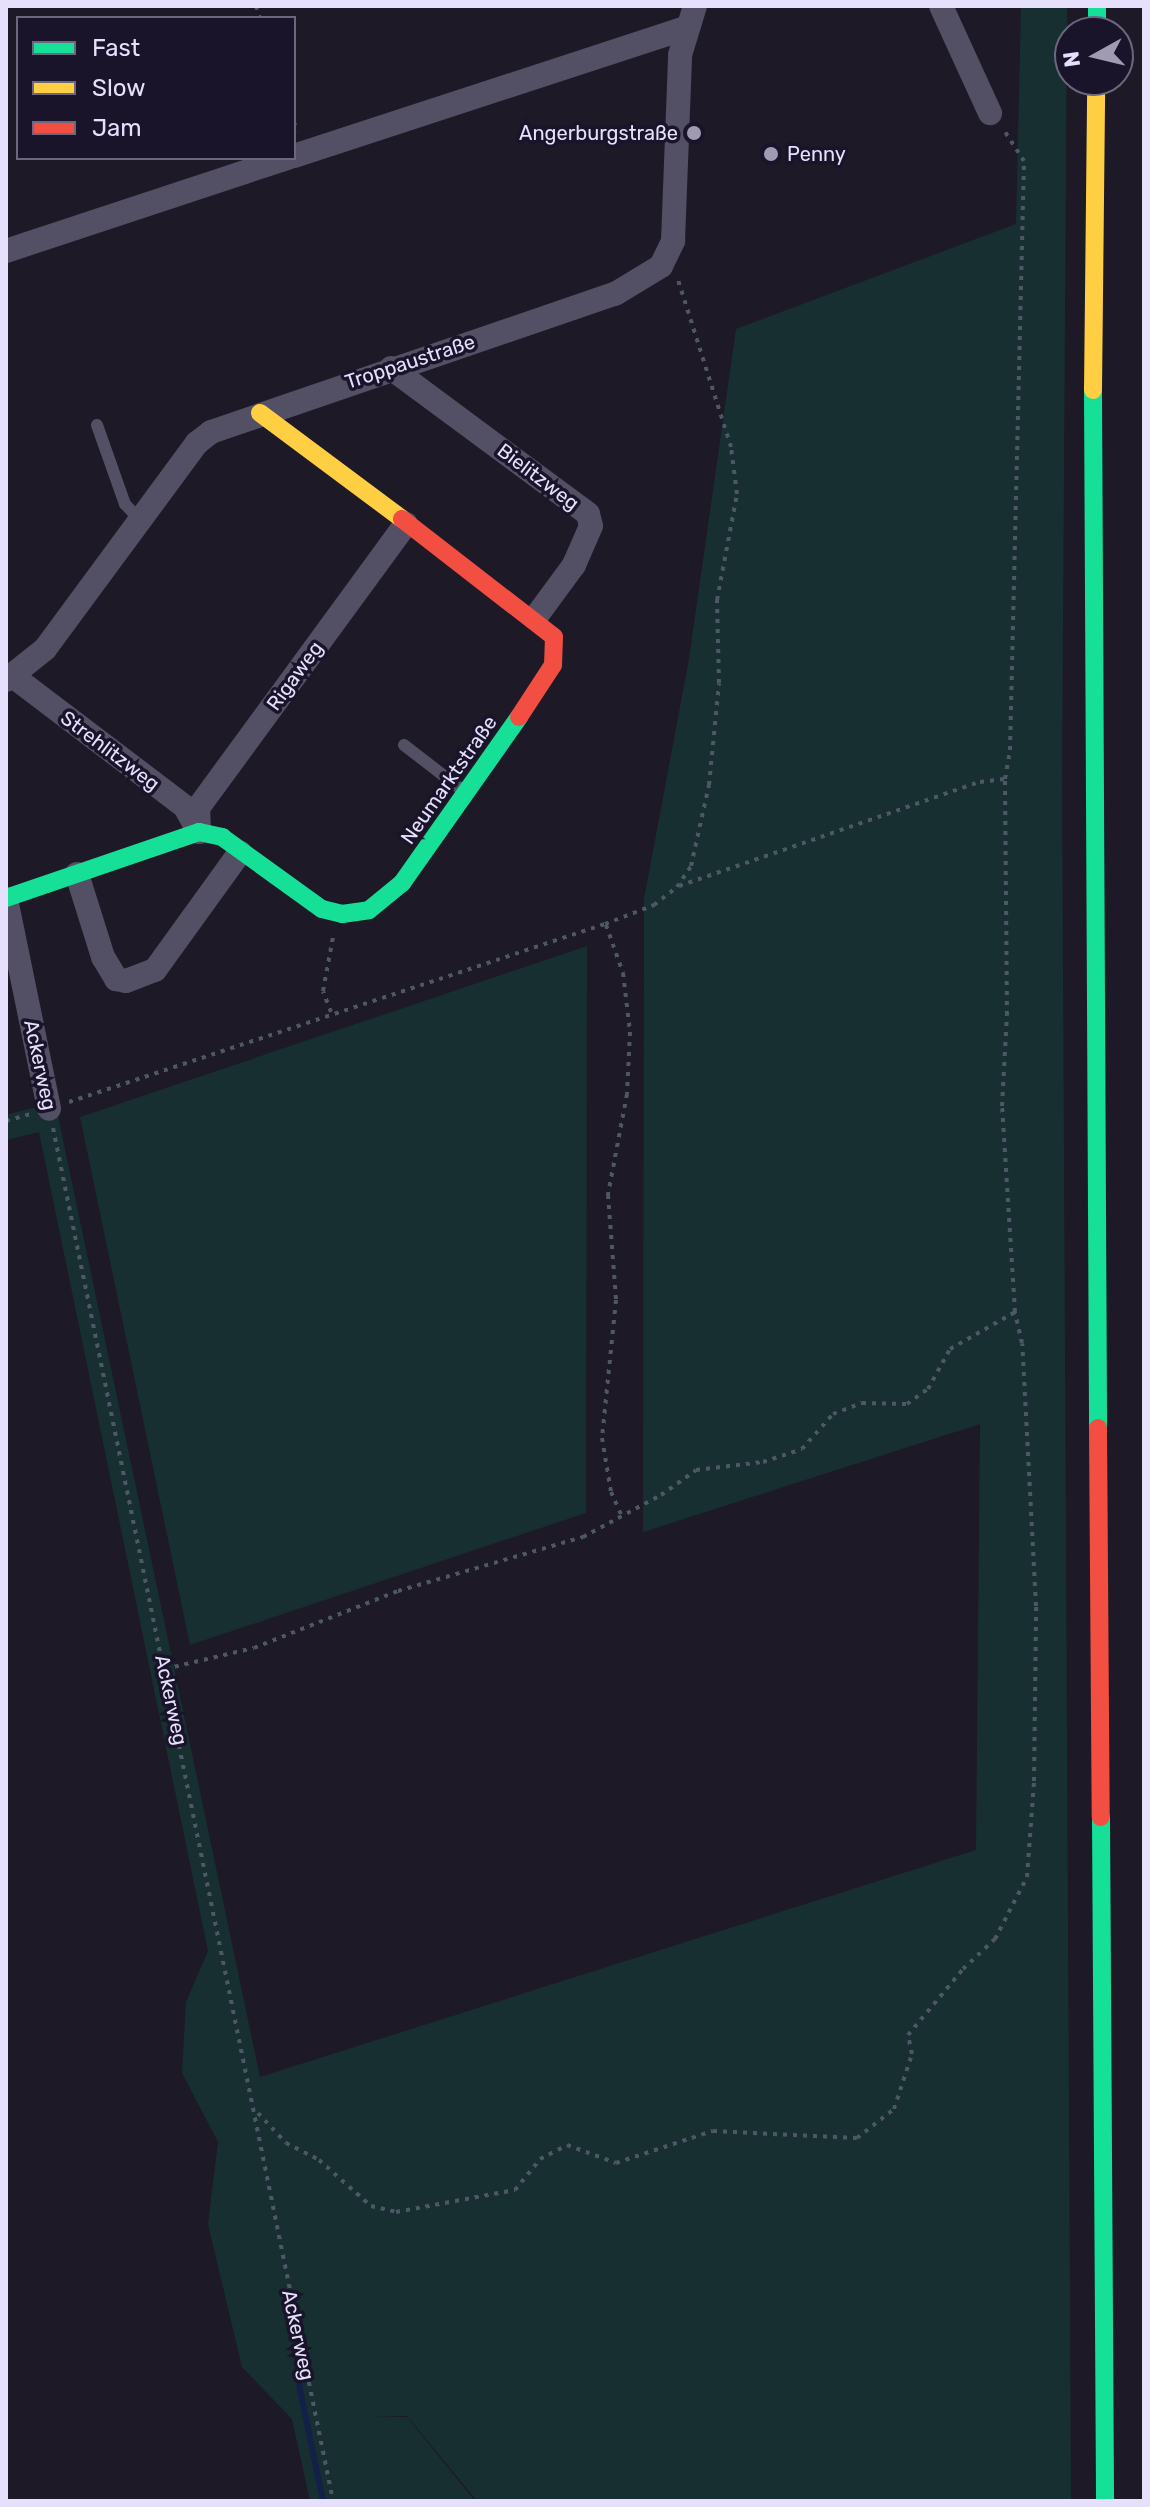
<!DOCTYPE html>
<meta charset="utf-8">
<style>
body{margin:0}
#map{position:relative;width:1150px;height:2507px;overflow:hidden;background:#1d1926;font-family:Rubik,sans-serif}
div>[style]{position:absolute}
.green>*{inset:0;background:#182f32}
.stream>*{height:6px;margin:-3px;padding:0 3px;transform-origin:3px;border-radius:3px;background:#132047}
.path>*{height:4px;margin-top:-2px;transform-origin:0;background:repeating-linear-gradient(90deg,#4d5766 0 4px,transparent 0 10px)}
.lane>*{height:12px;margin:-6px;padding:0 6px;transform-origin:6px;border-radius:6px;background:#534f65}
.street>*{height:24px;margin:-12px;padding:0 12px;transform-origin:12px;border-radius:12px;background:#534f65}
.fast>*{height:18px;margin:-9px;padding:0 9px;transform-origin:9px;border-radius:9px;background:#16e098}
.slow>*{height:18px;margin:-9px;padding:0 9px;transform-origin:9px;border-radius:9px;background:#ffcf43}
.jam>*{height:18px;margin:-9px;padding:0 9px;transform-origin:9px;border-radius:9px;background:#f24e42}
.dots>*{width:22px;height:22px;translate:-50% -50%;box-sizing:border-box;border:4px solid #1a142b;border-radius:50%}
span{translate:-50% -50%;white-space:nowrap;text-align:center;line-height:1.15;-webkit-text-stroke:7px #1a142b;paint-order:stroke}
.poi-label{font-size:20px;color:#e6e0fd}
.right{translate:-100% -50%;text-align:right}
.left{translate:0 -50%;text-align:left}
.street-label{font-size:20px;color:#e6e0fd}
.frame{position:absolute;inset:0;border:8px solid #e6e0fd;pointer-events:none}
.legend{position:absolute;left:16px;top:16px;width:280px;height:144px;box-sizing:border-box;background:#1a142b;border:2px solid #6c667f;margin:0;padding:10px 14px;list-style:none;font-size:24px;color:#e6e0fd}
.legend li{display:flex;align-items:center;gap:16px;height:40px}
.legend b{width:40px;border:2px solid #6c667f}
.north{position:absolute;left:1054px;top:16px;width:80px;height:80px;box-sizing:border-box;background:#1a142b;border:2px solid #6c667f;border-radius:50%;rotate:262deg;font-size:22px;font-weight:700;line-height:32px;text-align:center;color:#e6e0fd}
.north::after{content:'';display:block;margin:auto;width:28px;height:36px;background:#a09ab2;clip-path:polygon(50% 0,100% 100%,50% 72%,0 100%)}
</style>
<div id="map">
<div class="green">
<div style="clip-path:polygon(1021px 6px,1067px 6px,1062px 779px,1071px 2501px,477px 2501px,407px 2416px,369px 2417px,407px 2417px,475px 2501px,310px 2501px,292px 2419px,242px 2367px,208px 2224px,218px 2142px,182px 2073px,186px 2002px,208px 1951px,39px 1132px,6px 1140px,6px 1115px,55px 1102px,260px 2077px,976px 1850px,980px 1424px,643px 1532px,644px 899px,689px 659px,736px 329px,1016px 224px)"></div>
<div style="clip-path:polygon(587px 946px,586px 1513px,190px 1645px,80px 1117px)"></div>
</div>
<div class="stream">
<div style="left:299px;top:2385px;width:118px;rotate:78.3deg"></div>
</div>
<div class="path">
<div style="left:256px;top:6px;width:13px;rotate:72deg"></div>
<div style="left:294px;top:122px;width:10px;rotate:73deg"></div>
<div style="left:679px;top:886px;width:318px;rotate:-19.1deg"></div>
<div style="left:980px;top:782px;width:24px;rotate:-7deg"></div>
<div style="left:606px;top:925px;width:51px;rotate:70.5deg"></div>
<div style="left:623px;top:973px;width:59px;rotate:83.2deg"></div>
<div style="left:630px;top:1032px;width:62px;rotate:92.8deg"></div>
<div style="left:627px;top:1094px;width:103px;rotate:100.7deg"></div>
<div style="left:608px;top:1195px;width:105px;rotate:85.6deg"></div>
<div style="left:616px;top:1300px;width:139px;rotate:95.8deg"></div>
<div style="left:602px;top:1438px;width:55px;rotate:80.5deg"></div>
<div style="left:611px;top:1492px;width:27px;rotate:66deg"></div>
<div style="left:331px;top:1012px;width:22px;rotate:-111deg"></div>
<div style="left:323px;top:991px;width:55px;rotate:-79.5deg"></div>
<div style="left:69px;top:1102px;width:565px;rotate:-18.37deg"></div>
<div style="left:605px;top:924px;width:53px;rotate:-21.2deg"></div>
<div style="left:654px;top:905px;width:29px;rotate:-38deg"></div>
<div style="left:677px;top:887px;width:25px;rotate:-56deg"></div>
<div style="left:691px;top:866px;width:83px;rotate:-77.5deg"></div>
<div style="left:709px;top:785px;width:102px;rotate:-84.4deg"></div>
<div style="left:719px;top:683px;width:83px;rotate:-91.4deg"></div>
<div style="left:717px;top:600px;width:108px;rotate:-79.3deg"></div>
<div style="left:737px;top:494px;width:47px;rotate:-97.3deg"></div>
<div style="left:731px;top:447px;width:175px;rotate:-107.6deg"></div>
<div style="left:6px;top:1121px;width:26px;rotate:-16deg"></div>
<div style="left:53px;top:1128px;width:1401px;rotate:78.47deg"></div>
<div style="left:165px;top:1669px;width:91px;rotate:-13.3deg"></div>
<div style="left:254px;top:1648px;width:155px;rotate:-21.6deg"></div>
<div style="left:398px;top:1591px;width:193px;rotate:-16.3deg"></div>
<div style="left:583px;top:1537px;width:89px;rotate:-28.3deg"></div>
<div style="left:661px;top:1495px;width:43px;rotate:-35.5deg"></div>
<div style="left:696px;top:1470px;width:67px;rotate:-6.8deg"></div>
<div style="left:763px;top:1462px;width:41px;rotate:-18.4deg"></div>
<div style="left:802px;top:1449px;width:47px;rotate:-48.5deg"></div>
<div style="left:833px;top:1414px;width:31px;rotate:-21deg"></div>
<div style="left:862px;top:1403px;width:45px;rotate:1.3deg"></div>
<div style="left:907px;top:1404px;width:26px;rotate:-36deg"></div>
<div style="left:928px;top:1389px;width:46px;rotate:-61.2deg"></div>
<div style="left:950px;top:1349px;width:75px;rotate:-29.6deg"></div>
<div style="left:258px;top:2113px;width:41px;rotate:47deg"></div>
<div style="left:286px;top:2143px;width:37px;rotate:27deg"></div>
<div style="left:319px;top:2160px;width:69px;rotate:41.5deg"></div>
<div style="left:371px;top:2206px;width:26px;rotate:13deg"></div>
<div style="left:396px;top:2212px;width:121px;rotate:-10.5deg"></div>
<div style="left:515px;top:2190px;width:40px;rotate:-51deg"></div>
<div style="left:540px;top:2159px;width:30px;rotate:-27deg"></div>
<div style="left:567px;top:2145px;width:52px;rotate:20.2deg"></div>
<div style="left:616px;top:2163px;width:102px;rotate:-18.3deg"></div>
<div style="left:713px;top:2131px;width:144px;rotate:2.8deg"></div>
<div style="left:857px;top:2138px;width:47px;rotate:-38.1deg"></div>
<div style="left:894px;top:2109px;width:58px;rotate:-71.9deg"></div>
<div style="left:912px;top:2054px;width:19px;rotate:-102deg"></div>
<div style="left:908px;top:2035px;width:86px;rotate:-50.2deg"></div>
<div style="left:963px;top:1969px;width:44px;rotate:-43.2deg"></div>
<div style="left:995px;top:1939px;width:70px;rotate:-62.7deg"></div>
<div style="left:1027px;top:1877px;width:96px;rotate:-85.8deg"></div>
<div style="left:1034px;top:1781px;width:175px;rotate:-89.3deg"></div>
<div style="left:1036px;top:1606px;width:263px;rotate:-93deg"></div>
<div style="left:1022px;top:1343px;width:32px;rotate:-103deg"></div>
<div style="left:1015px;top:1312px;width:206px;rotate:-93.6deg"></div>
<div style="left:1002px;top:1106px;width:91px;rotate:-86.9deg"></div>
<div style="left:1007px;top:1015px;width:236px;rotate:-90.5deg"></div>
<div style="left:1005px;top:779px;width:29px;rotate:-80deg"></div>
<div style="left:1010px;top:750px;width:589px;rotate:-88.64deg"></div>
<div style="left:1024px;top:161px;width:37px;rotate:-123deg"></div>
</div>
<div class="lane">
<div style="left:97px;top:425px;width:84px;rotate:70.5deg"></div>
<div style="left:125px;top:504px;width:22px;rotate:47deg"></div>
<div style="left:404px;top:745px;width:78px;rotate:37.7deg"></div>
</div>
<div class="street">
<div style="left:941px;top:6px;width:118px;rotate:65.4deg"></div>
<div style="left:294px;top:156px;width:412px;rotate:-18.1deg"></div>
<div style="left:6px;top:251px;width:297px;rotate:-18.3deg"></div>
<div style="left:391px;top:368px;width:245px;rotate:36.5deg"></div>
<div style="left:588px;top:514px;width:12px;rotate:76deg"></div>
<div style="left:591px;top:526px;width:43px;rotate:113.6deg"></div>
<div style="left:574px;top:565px;width:66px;rotate:126.3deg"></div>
<div style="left:14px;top:677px;width:215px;rotate:37.2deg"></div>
<div style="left:185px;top:807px;width:26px;rotate:61deg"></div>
<div style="left:6px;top:680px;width:50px;rotate:-38.5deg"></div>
<div style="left:45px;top:649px;width:256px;rotate:-53.6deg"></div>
<div style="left:197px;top:443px;width:18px;rotate:-38deg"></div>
<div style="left:211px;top:432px;width:427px;rotate:-18.9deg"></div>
<div style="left:615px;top:294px;width:54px;rotate:-31.3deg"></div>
<div style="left:661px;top:266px;width:28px;rotate:-64deg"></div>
<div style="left:673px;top:241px;width:186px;rotate:-87.8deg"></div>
<div style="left:680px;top:55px;width:51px;rotate:-73deg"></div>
<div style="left:199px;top:832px;width:24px;rotate:-92deg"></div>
<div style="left:198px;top:808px;width:352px;rotate:-53.8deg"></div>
<div style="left:77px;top:874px;width:87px;rotate:72.6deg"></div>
<div style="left:103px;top:957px;width:26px;rotate:59deg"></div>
<div style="left:116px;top:979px;width:10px;rotate:11deg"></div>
<div style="left:126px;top:981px;width:31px;rotate:-21deg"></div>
<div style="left:155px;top:970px;width:145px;rotate:-54.2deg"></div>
<div style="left:6px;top:899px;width:214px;rotate:78.4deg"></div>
</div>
<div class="fast">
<div style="left:1097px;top:6px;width:26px;rotate:90deg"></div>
<div style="left:1093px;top:390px;width:1038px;rotate:89.72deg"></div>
<div style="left:6px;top:898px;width:204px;rotate:-18.9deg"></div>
<div style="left:199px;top:832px;width:24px;rotate:12deg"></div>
<div style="left:222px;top:837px;width:123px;rotate:35.8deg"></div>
<div style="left:322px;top:909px;width:21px;rotate:14deg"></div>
<div style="left:342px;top:914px;width:27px;rotate:-8deg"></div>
<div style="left:369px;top:910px;width:43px;rotate:-39.3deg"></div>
<div style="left:402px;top:883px;width:203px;rotate:-54.8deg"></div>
<div style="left:1101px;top:1817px;width:684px;rotate:89.66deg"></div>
</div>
<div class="slow">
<div style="left:1093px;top:390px;width:310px;rotate:-89.4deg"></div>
<div style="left:260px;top:413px;width:177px;rotate:36.7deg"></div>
</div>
<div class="jam">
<div style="left:402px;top:519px;width:192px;rotate:37.8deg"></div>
<div style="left:554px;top:637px;width:28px;rotate:92deg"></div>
<div style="left:553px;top:665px;width:62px;rotate:123.2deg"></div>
<div style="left:1098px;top:1428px;width:389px;rotate:89.6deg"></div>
</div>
<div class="dots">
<div style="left:694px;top:133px;background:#a09ab2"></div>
<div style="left:771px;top:154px;background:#a09ab2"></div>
</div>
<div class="poi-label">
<span class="right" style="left:678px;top:133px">Angerburgstraße</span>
<span class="left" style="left:787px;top:154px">Penny</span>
</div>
<div class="street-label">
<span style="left:410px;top:362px;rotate:-18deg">Troppaustraße</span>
<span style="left:538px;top:477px;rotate:37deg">Bielitzweg</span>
<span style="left:295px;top:676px;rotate:-54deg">Rigaweg</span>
<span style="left:110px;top:751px;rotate:37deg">Strehlitzweg</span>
<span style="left:449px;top:780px;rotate:-55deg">Neumarktstraße</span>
<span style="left:40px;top:1065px;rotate:78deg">Ackerweg</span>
<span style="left:171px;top:1700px;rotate:78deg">Ackerweg</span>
<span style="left:298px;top:2335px;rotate:78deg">Ackerweg</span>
</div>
<div class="frame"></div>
<ul class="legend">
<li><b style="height:10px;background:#16e098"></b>Fast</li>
<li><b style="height:10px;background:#ffcf43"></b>Slow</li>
<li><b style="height:10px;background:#f24e42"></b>Jam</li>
</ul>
<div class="north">N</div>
</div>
